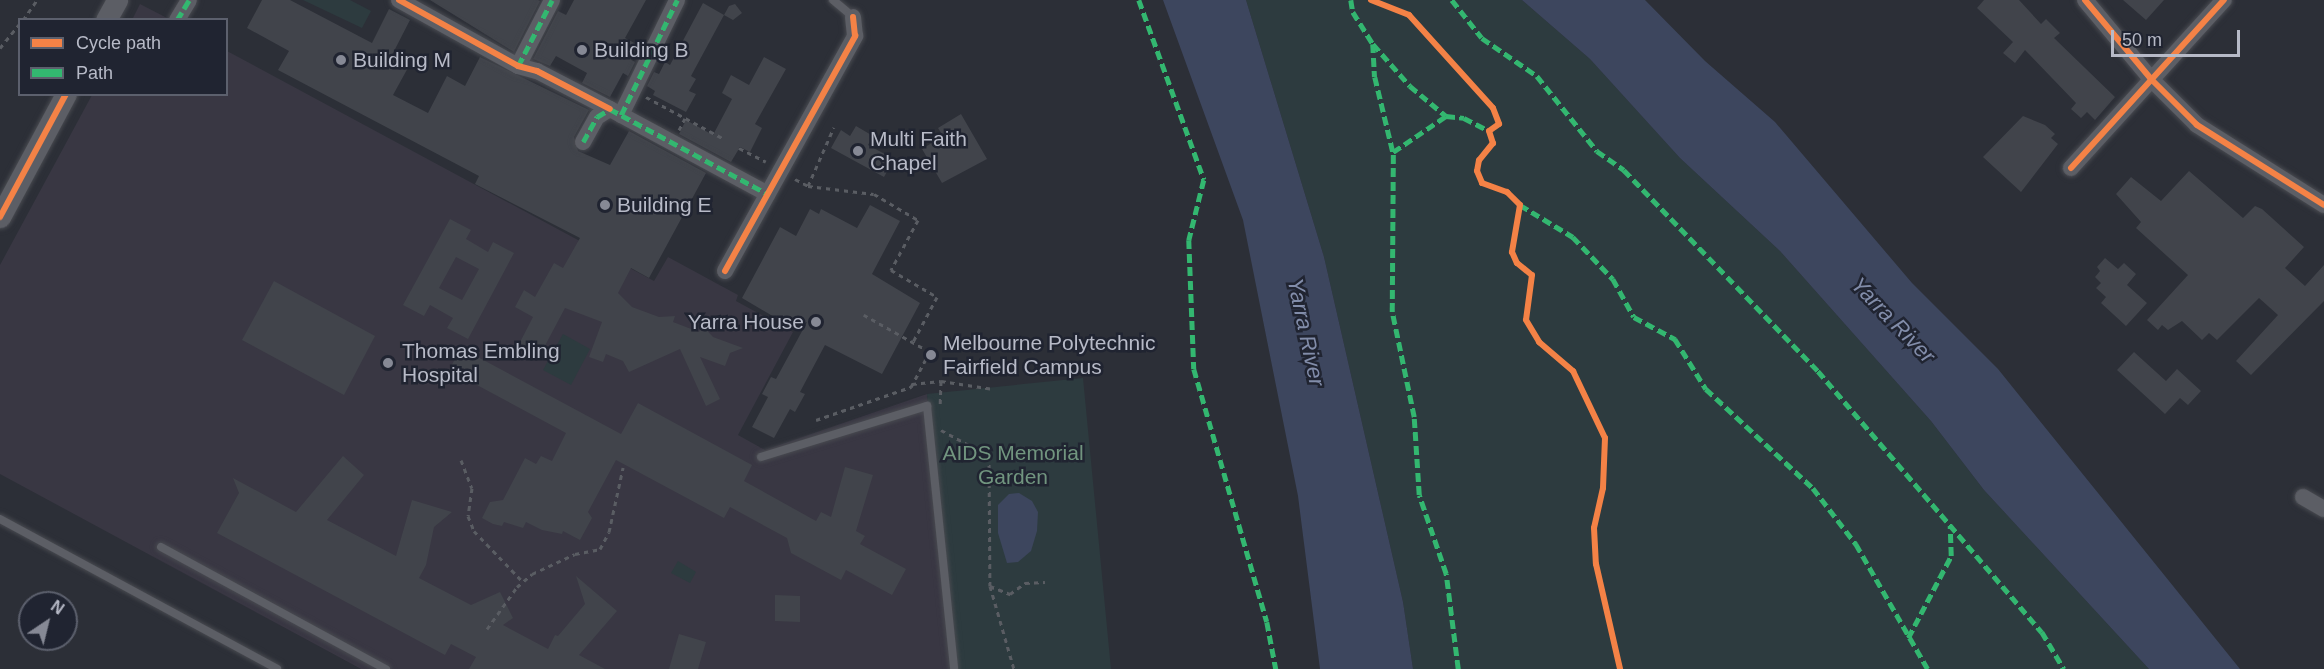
<!DOCTYPE html>
<style>
body{margin:0}
#map{position:relative;width:2324px;height:669px;overflow:hidden;background:#2c2f37;font-family:Arial,sans-serif}
div>[style]{position:absolute}
.medical>*{inset:0;background:#393743}
.green>*{inset:0;background:#2d3b3f}
.water>*{inset:0;background:#3d465e}
.building>*{inset:0;background:#41444b}
.path>*{height:3px;margin-top:-1.5px;transform-origin:0;background:repeating-linear-gradient(90deg,#5a5d63 0 4.5px,transparent 0 9px)}
.roads{filter:drop-shadow(0 0 2px #484a50) drop-shadow(0 0 2px #484a50)}
.service>*{height:8px;margin:-4px;padding:0 4px;transform-origin:4px;border-radius:4px;background:#5c5e65}
.minor>*{height:16px;margin:-8px;padding:0 8px;transform-origin:8px;border-radius:8px;background:#5c5e65}
.tertiary>*{height:21px;margin:-10.5px;padding:0 10.5px;transform-origin:10.5px;border-radius:10.5px;background:#5c5e65}
.quiet>*{height:4.5px;margin-top:-2.25px;transform-origin:0;background:repeating-linear-gradient(90deg,#33b770 0 9px,transparent 0 13.5px)}
.cycleway>*{height:6px;margin:-3px;padding:0 3px;transform-origin:3px;border-radius:3px;background:#f48246}
.dots>*{width:16px;height:16px;translate:-50% -50%;box-sizing:border-box;border:3px solid #202431;border-radius:50%}
span{translate:-50% -50%;white-space:nowrap;text-align:center;line-height:1.15;-webkit-text-stroke:5px #202431;paint-order:stroke}
.poi-label{font-size:21px;color:#b7bac7}
.left{translate:0 -50%;text-align:left}
.right{translate:-100% -50%;text-align:right}
.park-label{font-size:21px;color:#71957f}
.water-label{font-size:22px;color:#828daa;font-style:italic}
.legend{position:absolute;left:18px;top:18px;width:210px;height:78px;box-sizing:border-box;background:#202431;border:2px solid #5c606d;margin:0;padding:8px 10px;list-style:none;font-size:18px;color:#b7bac7}
.legend li{display:flex;align-items:center;gap:12px;height:30px}
.legend b{width:30px;border:2px solid #5c606d}
.north{position:absolute;left:18px;top:591px;width:60px;height:60px;box-sizing:border-box;background:#202431;border:2px solid #5c606d;border-radius:50%;rotate:35deg;font-size:16px;font-weight:700;line-height:24px;text-align:center;color:#b7bac7}
.north::after{content:'';display:block;margin:auto;width:21px;height:27px;background:#868995;clip-path:polygon(50% 0,100% 100%,50% 72%,0 100%)}
.scale{position:absolute;left:2111px;top:30px;width:129px;height:27px;box-sizing:border-box;border:3px solid #b7bac7;border-top:0;padding-left:8px;font-size:18px;line-height:21px;white-space:nowrap;color:#b7bac7;-webkit-text-stroke:4px #202431;paint-order:stroke}
</style>
<div id="map">
<div class="medical">
<div style="clip-path:polygon(140px 4px,169px 19px,132px 20px)"></div>
<div style="clip-path:polygon(227px 51px,654px 281px,668px 257px,738px 295px,736px 301px,793px 332px,738px 435px,765px 450px,927px 394px,957px 669px,361px 669px,0 474px,0 265px,92px 95px,226px 94px)"></div>
</div>
<div class="green">
<div style="clip-path:polygon(303px 0,350px 0,371px 11px,362px 28px)"></div>
<div style="clip-path:polygon(1246px 0,1522px 0,1590px 59px,1680px 158px,1780px 251px,1931px 421px,1984px 490px,2149px 669px,1413px 669px,1403px 602px,1324px 257px)"></div>
<div style="clip-path:polygon(563px 334px,590px 349px,571px 385px,543px 370px)"></div>
<div style="clip-path:polygon(1083px 378px,1111px 669px,957px 669px,927px 394px)"></div>
<div style="clip-path:polygon(678px 561px,696px 572px,690px 583px,671px 573px)"></div>
</div>
<div class="water">
<div style="clip-path:polygon(1163px 0,1246px 0,1324px 257px,1403px 602px,1413px 669px,1320px 669px,1298px 496px,1243px 220px)"></div>
<div style="clip-path:polygon(1522px 0,1645px 0,1705px 61px,1775px 122px,1912px 283px,1998px 369px,2240px 669px,2149px 669px,1984px 490px,1931px 421px,1780px 251px,1680px 158px,1590px 59px)"></div>
<div style="clip-path:polygon(1019px 493px,1032px 501px,1038px 512px,1037px 531px,1031px 551px,1018px 562px,1007px 563px,998px 533px,998px 505px,1009px 494px)"></div>
</div>
<div class="building">
<div style="clip-path:polygon(262px 0,290px 0,372px 43px,389px 9px,410px 20px,391px 57px,409px 66px,393px 95px,428px 113px,447px 76px,465px 86px,480px 57px,589px 110px,574px 137px,578px 151px,610px 165px,629px 131px,706px 173px,649px 278px,631px 268px,618px 293px,632px 307px,659px 317px,675px 316px,673px 322px,699px 332px,702px 325px,713px 337px,743px 348px,730px 353px,725px 366px,700px 357px,720px 399px,706px 406px,680px 349px,629px 372px,623px 361px,606px 354px,603px 362px,589px 357px,602px 322px,565px 308px,539px 357px,518px 346px,533px 317px,515px 307px,524px 290px,535px 297px,554px 263px,563px 268px,580px 238px,475px 184px,479px 176px,278px 70px,289px 51px,247px 28px)"></div>
<div style="clip-path:polygon(430px 0,538px 0,540px 1px,514px 52px)"></div>
<div style="clip-path:polygon(574px 0,646px 0,625px 38px,638px 45px,630px 59px,635px 62px,628px 76px,623px 73px,610px 97px,582px 83px,587px 73px,556px 56px,550px 66px,533px 59px,558px 11px,566px 15px)"></div>
<div style="clip-path:polygon(1984px 0,2019px 0,2041px 24px,2046px 19px,2060px 33px,2054px 38px,2115px 97px,2095px 120px,2087px 112px,2081px 118px,2071px 109px,2076px 103px,2025px 50px,2015px 63px,2003px 53px,2013px 42px,1977px 8px)"></div>
<div style="clip-path:polygon(2123px 0,2164px 0,2146px 20px)"></div>
<div style="clip-path:polygon(703px 3px,724px 15px,729px 6px,735px 4px,742px 13px,733px 20px,724px 15px,691px 76px,696px 79px,689px 91px,696px 94px,686px 112px,653px 95px,655px 91px,647px 86px,654px 72px,659px 74px,665px 62px,670px 65px)"></div>
<div style="clip-path:polygon(764px 57px,786px 69px,755px 124px,762px 128px,750px 152px,740px 147px,731px 162px,679px 134px,686px 120px,713px 135px,732px 99px,722px 93px,731px 75px,749px 85px)"></div>
<div style="clip-path:polygon(961px 114px,987px 159px,942px 183px,922px 149px,943px 136px,938px 128px)"></div>
<div style="clip-path:polygon(2023px 116px,2045px 125px,2055px 134px,2051px 138px,2058px 144px,2021px 192px,1983px 157px)"></div>
<div style="clip-path:polygon(856px 126px,873px 136px,868px 145px,894px 159px,884px 177px,831px 148px,841px 130px,850px 136px)"></div>
<div style="clip-path:polygon(2189px 171px,2243px 218px,2255px 206px,2262px 209px,2304px 247px,2285px 268px,2305px 286px,2324px 265px,2324px 301px,2251px 375px,2236px 361px,2278px 315px,2259px 298px,2217px 340px,2209px 333px,2202px 340px,2182px 321px,2168px 330px,2162px 325px,2158px 330px,2147px 320px,2188px 275px,2136px 228px,2141px 222px,2116px 194px,2131px 177px,2161px 201px)"></div>
<div style="clip-path:polygon(870px 205px,900px 221px,872px 274px,920px 303px,882px 374px,825px 345px,800px 392px,805px 394px,795px 412px,790px 409px,774px 438px,752px 427px,768px 397px,762px 394px,771px 377px,776px 379px,807px 322px,793px 328px,742px 298px,780px 227px,796px 236px,810px 209px,819px 214px,821px 209px,857px 228px)"></div>
<div style="clip-path:polygon(evenodd,450px 219px,471px 230px,466px 239px,488px 252px,493px 242px,514px 253px,468px 339px,447px 328px,453px 318px,430px 305px,424px 316px,403px 305px,450px 219px,456px 257px,479px 269px,462px 300px,439px 288px,456px 257px)"></div>
<div style="clip-path:polygon(2105px 258px,2118px 269px,2124px 263px,2136px 274px,2127px 285px,2147px 303px,2126px 326px,2101px 303px,2106px 297px,2096px 288px,2101px 283px,2095px 277px,2100px 271px,2097px 267px)"></div>
<div style="clip-path:polygon(274px 281px,375px 336px,344px 395px,242px 340px)"></div>
<div style="clip-path:polygon(461px 348px,621px 434px,638px 403px,752px 465px,744px 481px,816px 521px,821px 512px,831px 517px,845px 467px,873px 475px,856px 531px,865px 536px,860px 544px,906px 569px,892px 595px,846px 570px,841px 580px,791px 553px,787px 538px,730px 507px,724px 518px,616px 460px,588px 512px,592px 518px,580px 540px,563px 531px,562px 534px,542px 530px,526px 522px,523px 528px,504px 522px,502px 526px,493px 524px,482px 518px,490px 502px,503px 500px,525px 458px,536px 464px,541px 456px,552px 461px,566px 433px,449px 370px)"></div>
<div style="clip-path:polygon(2134px 352px,2166px 381px,2177px 369px,2201px 391px,2188px 405px,2180px 398px,2165px 414px,2117px 370px)"></div>
<div style="clip-path:polygon(343px 456px,364px 475px,327px 520px,396px 556px,412px 500px,452px 512px,434px 527px,426px 565px,419px 578px,471px 605px,500px 592px,513px 618px,503px 625px,548px 649px,555px 635px,558px 636px,585px 604px,576px 576px,617px 611px,579px 655px,605px 669px,469px 669px,476px 657px,451px 644px,445px 655px,217px 533px,239px 493px,233px 478px,296px 512px)"></div>
<div style="clip-path:polygon(775px 595px,800px 596px,800px 622px,775px 621px)"></div>
<div style="clip-path:polygon(679px 634px,706px 642px,698px 669px,669px 669px)"></div>
</div>
<div class="path">
<div style="left:23px;top:20px;width:24px;rotate:-55deg"></div>
<div style="left:0;top:48px;width:32px;rotate:-51deg"></div>
<div style="left:646px;top:97px;width:89px;rotate:28.3deg"></div>
<div style="left:679px;top:130px;width:13px;rotate:-63deg"></div>
<div style="left:739px;top:148px;width:30px;rotate:27deg"></div>
<div style="left:795px;top:179px;width:15px;rotate:28deg"></div>
<div style="left:808px;top:186px;width:64px;rotate:-66.2deg"></div>
<div style="left:808px;top:186px;width:66px;rotate:6.9deg"></div>
<div style="left:874px;top:194px;width:51px;rotate:30.6deg"></div>
<div style="left:918px;top:220px;width:57px;rotate:118.4deg"></div>
<div style="left:891px;top:270px;width:53px;rotate:30.4deg"></div>
<div style="left:937px;top:297px;width:51px;rotate:118.1deg"></div>
<div style="left:941px;top:381px;width:53px;rotate:8.7deg"></div>
<div style="left:912px;top:384px;width:29px;rotate:-6deg"></div>
<div style="left:941px;top:381px;width:23px;rotate:92deg"></div>
<div style="left:816px;top:420px;width:101px;rotate:-19.2deg"></div>
<div style="left:911px;top:387px;width:40px;rotate:-62deg"></div>
<div style="left:930px;top:352px;width:76px;rotate:-150.7deg"></div>
<div style="left:941px;top:430px;width:55px;rotate:28.4deg"></div>
<div style="left:989px;top:456px;width:130px;rotate:89.6deg"></div>
<div style="left:990px;top:586px;width:86px;rotate:73.9deg"></div>
<div style="left:461px;top:460px;width:30px;rotate:69deg"></div>
<div style="left:472px;top:488px;width:28px;rotate:98deg"></div>
<div style="left:468px;top:516px;width:16px;rotate:68deg"></div>
<div style="left:474px;top:531px;width:71px;rotate:46.1deg"></div>
<div style="left:990px;top:586px;width:22px;rotate:22deg"></div>
<div style="left:1010px;top:594px;width:19px;rotate:-36deg"></div>
<div style="left:1025px;top:583px;width:20px;rotate:-3deg"></div>
<div style="left:487px;top:629px;width:52px;rotate:-54.5deg"></div>
<div style="left:517px;top:587px;width:20px;rotate:-41deg"></div>
<div style="left:532px;top:574px;width:47px;rotate:-24.9deg"></div>
<div style="left:575px;top:554px;width:25px;rotate:-11deg"></div>
<div style="left:600px;top:549px;width:19px;rotate:-62deg"></div>
<div style="left:609px;top:532px;width:66px;rotate:-77.7deg"></div>
</div>
<div class="roads">
<div class="service">
<div style="left:833px;top:0;width:26px;rotate:40deg"></div>
<div style="left:761px;top:457px;width:174px;rotate:-17.1deg"></div>
<div style="left:927px;top:406px;width:264px;rotate:84.1deg"></div>
<div style="left:0;top:519px;width:315px;rotate:28.4deg"></div>
<div style="left:161px;top:547px;width:256px;rotate:28.5deg"></div>
</div>
<div class="minor">
<div style="left:399px;top:0;width:136px;rotate:29deg"></div>
<div style="left:518px;top:66px;width:20px;rotate:15deg"></div>
<div style="left:537px;top:71px;width:82px;rotate:27.5deg"></div>
<div style="left:2085px;top:0;width:103px;rotate:50.1deg"></div>
<div style="left:2151px;top:79px;width:65px;rotate:45deg"></div>
<div style="left:2197px;top:125px;width:150px;rotate:32.2deg"></div>
<div style="left:177px;top:20px;width:23px;rotate:-59deg"></div>
<div style="left:518px;top:66px;width:74px;rotate:-62.7deg"></div>
<div style="left:621px;top:115px;width:128px;rotate:-64deg"></div>
<div style="left:583px;top:142px;width:29px;rotate:-61deg"></div>
<div style="left:597px;top:117px;width:15px;rotate:-32deg"></div>
<div style="left:610px;top:109px;width:179px;rotate:28.3deg"></div>
<div style="left:2071px;top:168px;width:227px;rotate:-47.7deg"></div>
<div style="left:725px;top:271px;width:269px;rotate:-61deg"></div>
<div style="left:855px;top:36px;width:19px;rotate:-96deg"></div>
<div style="left:2303px;top:497px;width:24px;rotate:30deg"></div>
</div>
<div class="tertiary">
<div style="left:106px;top:20px;width:23px;rotate:-61deg"></div>
<div style="left:0;top:217px;width:140px;rotate:-61.8deg"></div>
</div>
</div>
<div class="quiet">
<div style="left:1139px;top:0;width:191px;rotate:70.1deg"></div>
<div style="left:1204px;top:180px;width:62px;rotate:104deg"></div>
<div style="left:1189px;top:240px;width:129px;rotate:87.8deg"></div>
<div style="left:1194px;top:369px;width:263px;rotate:73.9deg"></div>
<div style="left:1267px;top:622px;width:48px;rotate:79.2deg"></div>
<div style="left:1351px;top:0;width:12px;rotate:81deg"></div>
<div style="left:1353px;top:12px;width:38px;rotate:58deg"></div>
<div style="left:1373px;top:44px;width:33px;rotate:87deg"></div>
<div style="left:1375px;top:77px;width:77px;rotate:76.5deg"></div>
<div style="left:1452px;top:0;width:48px;rotate:51.7deg"></div>
<div style="left:1482px;top:38px;width:67px;rotate:34.6deg"></div>
<div style="left:1537px;top:76px;width:96px;rotate:51.3deg"></div>
<div style="left:1597px;top:151px;width:33px;rotate:35deg"></div>
<div style="left:1624px;top:170px;width:279px;rotate:46deg"></div>
<div style="left:1818px;top:371px;width:344px;rotate:49.4deg"></div>
<div style="left:2042px;top:632px;width:43px;rotate:59.3deg"></div>
<div style="left:177px;top:20px;width:23px;rotate:-59deg"></div>
<div style="left:1373px;top:44px;width:56px;rotate:48.6deg"></div>
<div style="left:1410px;top:86px;width:47px;rotate:39.8deg"></div>
<div style="left:518px;top:66px;width:74px;rotate:-62.7deg"></div>
<div style="left:621px;top:115px;width:128px;rotate:-64deg"></div>
<div style="left:583px;top:142px;width:29px;rotate:-61deg"></div>
<div style="left:597px;top:117px;width:15px;rotate:-32deg"></div>
<div style="left:610px;top:109px;width:179px;rotate:28.3deg"></div>
<div style="left:1520px;top:205px;width:62px;rotate:31.1deg"></div>
<div style="left:1573px;top:237px;width:58px;rotate:46.4deg"></div>
<div style="left:1613px;top:279px;width:43px;rotate:61.1deg"></div>
<div style="left:1634px;top:317px;width:47px;rotate:28.2deg"></div>
<div style="left:1675px;top:339px;width:59px;rotate:58.2deg"></div>
<div style="left:1706px;top:389px;width:146px;rotate:42.8deg"></div>
<div style="left:1813px;top:488px;width:71px;rotate:52.5deg"></div>
<div style="left:1856px;top:544px;width:144px;rotate:60.1deg"></div>
<div style="left:1908px;top:638px;width:93px;rotate:-62.3deg"></div>
<div style="left:1951px;top:556px;width:30px;rotate:-92deg"></div>
<div style="left:1458px;top:669px;width:96px;rotate:-97.2deg"></div>
<div style="left:1446px;top:574px;width:83px;rotate:-108.9deg"></div>
<div style="left:1419px;top:495px;width:78px;rotate:-93.7deg"></div>
<div style="left:1414px;top:417px;width:107px;rotate:-101.8deg"></div>
<div style="left:1392px;top:312px;width:160px;rotate:-89.6deg"></div>
<div style="left:1393px;top:152px;width:64px;rotate:-34.2deg"></div>
<div style="left:1446px;top:116px;width:18px;rotate:6deg"></div>
<div style="left:1464px;top:118px;width:28px;rotate:27deg"></div>
</div>
<div class="cycleway">
<div style="left:399px;top:0;width:136px;rotate:29deg"></div>
<div style="left:518px;top:66px;width:20px;rotate:15deg"></div>
<div style="left:537px;top:71px;width:82px;rotate:27.5deg"></div>
<div style="left:1371px;top:0;width:41px;rotate:21.5deg"></div>
<div style="left:1409px;top:15px;width:125px;rotate:47.9deg"></div>
<div style="left:1493px;top:108px;width:17px;rotate:69deg"></div>
<div style="left:1499px;top:124px;width:12px;rotate:145deg"></div>
<div style="left:1489px;top:131px;width:13px;rotate:72deg"></div>
<div style="left:1493px;top:143px;width:22px;rotate:129deg"></div>
<div style="left:1479px;top:160px;width:11px;rotate:100deg"></div>
<div style="left:1477px;top:171px;width:13px;rotate:67deg"></div>
<div style="left:1482px;top:183px;width:27px;rotate:20deg"></div>
<div style="left:1507px;top:192px;width:18px;rotate:45deg"></div>
<div style="left:1520px;top:205px;width:48px;rotate:99.7deg"></div>
<div style="left:1512px;top:252px;width:12px;rotate:66deg"></div>
<div style="left:1517px;top:263px;width:19px;rotate:39deg"></div>
<div style="left:1532px;top:275px;width:45px;rotate:97.6deg"></div>
<div style="left:1526px;top:320px;width:26px;rotate:59deg"></div>
<div style="left:1539px;top:342px;width:45px;rotate:40.5deg"></div>
<div style="left:1573px;top:371px;width:74px;rotate:64.5deg"></div>
<div style="left:1605px;top:438px;width:50px;rotate:92.3deg"></div>
<div style="left:1603px;top:488px;width:41px;rotate:102.7deg"></div>
<div style="left:1594px;top:528px;width:36px;rotate:87deg"></div>
<div style="left:1596px;top:564px;width:108px;rotate:77.1deg"></div>
<div style="left:2085px;top:0;width:103px;rotate:50.1deg"></div>
<div style="left:2151px;top:79px;width:65px;rotate:45deg"></div>
<div style="left:2197px;top:125px;width:150px;rotate:32.2deg"></div>
<div style="left:2071px;top:168px;width:227px;rotate:-47.7deg"></div>
<div style="left:0;top:217px;width:140px;rotate:-61.8deg"></div>
<div style="left:725px;top:271px;width:269px;rotate:-61deg"></div>
<div style="left:855px;top:36px;width:19px;rotate:-96deg"></div>
</div>
<div class="dots">
<div style="left:582px;top:50px;background:#868995"></div>
<div style="left:341px;top:60px;background:#868995"></div>
<div style="left:858px;top:151px;background:#868995"></div>
<div style="left:605px;top:205px;background:#868995"></div>
<div style="left:816px;top:322px;background:#868995"></div>
<div style="left:931px;top:355px;background:#868995"></div>
<div style="left:388px;top:363px;background:#868995"></div>
</div>
<div class="poi-label">
<span class="left" style="left:594px;top:50px">Building B</span>
<span class="left" style="left:353px;top:60px">Building M</span>
<span class="left" style="left:870px;top:151px">Multi Faith<br>Chapel</span>
<span class="left" style="left:617px;top:205px">Building E</span>
<span class="right" style="left:804px;top:322px">Yarra House</span>
<span class="left" style="left:943px;top:355px">Melbourne Polytechnic<br>Fairfield Campus</span>
<span class="left" style="left:402px;top:363px">Thomas Embling<br>Hospital</span>
</div>
<div class="park-label">
<span style="left:1013px;top:465px">AIDS Memorial<br>Garden</span>
</div>
<div class="water-label">
<span style="left:1893px;top:320px;rotate:46deg">Yarra River</span>
<span style="left:1306px;top:332px;rotate:78deg">Yarra River</span>
</div>
<ul class="legend">
<li><b style="height:8px;background:#f48246"></b>Cycle path</li>
<li><b style="height:8px;background:#33b770"></b>Path</li>
</ul>
<div class="north">N</div>
<div class="scale">50 m</div>
</div>
